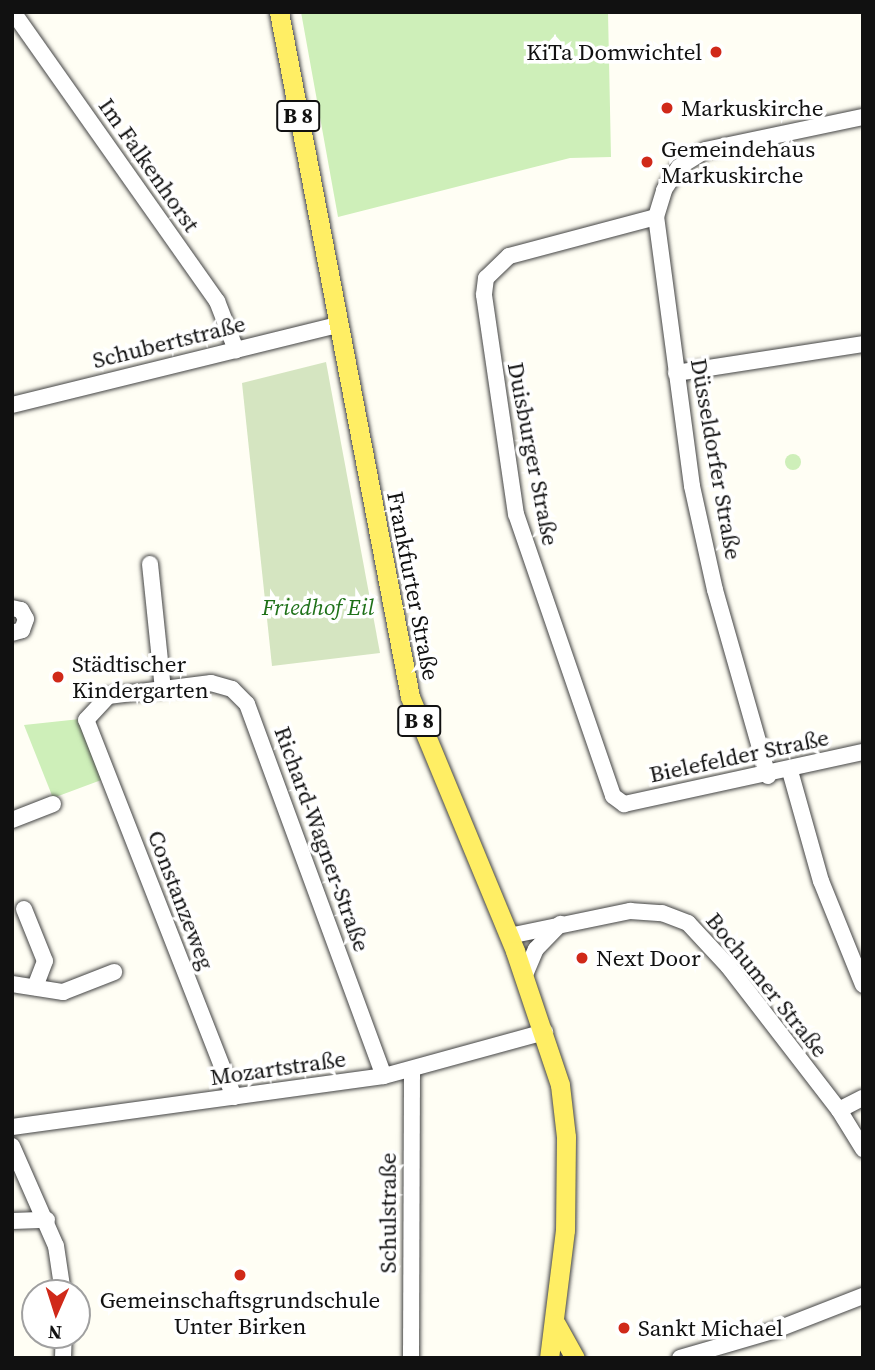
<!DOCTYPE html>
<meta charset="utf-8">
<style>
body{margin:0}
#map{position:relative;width:875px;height:1370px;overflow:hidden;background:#fffef4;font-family:"Source Serif 4",serif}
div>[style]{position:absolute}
.green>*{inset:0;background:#ceefb9}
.round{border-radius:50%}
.cemetery>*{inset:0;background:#d5e5c1}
.roads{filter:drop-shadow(0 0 2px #444) drop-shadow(0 0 2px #444)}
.minor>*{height:16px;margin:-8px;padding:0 8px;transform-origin:8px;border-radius:8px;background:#fff}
.major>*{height:19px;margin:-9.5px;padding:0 9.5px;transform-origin:9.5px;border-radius:9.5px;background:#ffee64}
.dots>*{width:19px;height:19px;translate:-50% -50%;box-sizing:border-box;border:4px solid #fff;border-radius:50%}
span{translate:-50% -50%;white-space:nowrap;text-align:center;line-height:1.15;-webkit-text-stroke:7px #fff;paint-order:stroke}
.shield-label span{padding:2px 5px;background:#fff;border:2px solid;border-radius:5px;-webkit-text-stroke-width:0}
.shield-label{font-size:21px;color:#111;font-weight:700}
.poi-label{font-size:23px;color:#111}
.right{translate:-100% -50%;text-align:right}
.left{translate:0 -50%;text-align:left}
.street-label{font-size:23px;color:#111}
.park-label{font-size:23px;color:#1f7119;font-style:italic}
.frame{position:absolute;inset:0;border:14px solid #111;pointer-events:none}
.north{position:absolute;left:21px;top:1279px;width:70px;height:70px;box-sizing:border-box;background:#fff;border:2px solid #a0a0a0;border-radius:50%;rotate:183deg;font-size:19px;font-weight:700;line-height:28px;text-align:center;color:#111}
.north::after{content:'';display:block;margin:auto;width:24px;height:32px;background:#d02919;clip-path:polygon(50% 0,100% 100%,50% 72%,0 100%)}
</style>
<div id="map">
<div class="green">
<div style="clip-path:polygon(301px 12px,608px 12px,611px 157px,570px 158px,338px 217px)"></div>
<div class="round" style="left:785px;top:454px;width:16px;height:16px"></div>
<div style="clip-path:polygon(80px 719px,104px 779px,53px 798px,24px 725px)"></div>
</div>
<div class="cemetery">
<div style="clip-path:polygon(326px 362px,380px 653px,272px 666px,242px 383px)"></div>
</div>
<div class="roads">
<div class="minor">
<div style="left:13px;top:12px;width:354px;rotate:54.8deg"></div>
<div style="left:217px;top:301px;width:53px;rotate:68.8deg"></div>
<div style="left:656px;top:217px;width:152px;rotate:165.1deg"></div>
<div style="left:509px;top:256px;width:32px;rotate:136deg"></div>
<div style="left:486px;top:278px;width:17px;rotate:97deg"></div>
<div style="left:484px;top:295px;width:221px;rotate:81.7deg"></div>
<div style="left:516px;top:514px;width:298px;rotate:71deg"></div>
<div style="left:613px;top:796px;width:14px;rotate:36deg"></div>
<div style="left:624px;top:804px;width:245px;rotate:-12.3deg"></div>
<div style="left:676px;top:373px;width:189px;rotate:-8.8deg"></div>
<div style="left:12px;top:405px;width:335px;rotate:-13.8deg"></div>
<div style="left:150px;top:564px;width:126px;rotate:84.1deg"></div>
<div style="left:12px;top:608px;width:9px;rotate:13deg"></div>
<div style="left:21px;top:610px;width:10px;rotate:61deg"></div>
<div style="left:26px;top:619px;width:12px;rotate:110deg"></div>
<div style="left:22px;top:630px;width:10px;rotate:163deg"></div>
<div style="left:790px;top:771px;width:114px;rotate:74.3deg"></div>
<div style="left:821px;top:881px;width:112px;rotate:68deg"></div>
<div style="left:768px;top:776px;width:193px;rotate:-105.9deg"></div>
<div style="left:715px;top:590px;width:107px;rotate:-102.5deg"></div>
<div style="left:692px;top:486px;width:271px;rotate:-97.6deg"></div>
<div style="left:656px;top:217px;width:28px;rotate:-73deg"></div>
<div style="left:664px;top:190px;width:27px;rotate:-57deg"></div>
<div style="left:679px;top:167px;width:32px;rotate:-32deg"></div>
<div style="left:706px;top:150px;width:160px;rotate:-11.9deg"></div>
<div style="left:12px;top:820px;width:44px;rotate:-21.3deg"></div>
<div style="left:24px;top:909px;width:56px;rotate:68deg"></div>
<div style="left:45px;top:961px;width:28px;rotate:111deg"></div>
<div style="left:509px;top:936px;width:124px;rotate:-11.7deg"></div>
<div style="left:630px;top:911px;width:32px;rotate:4deg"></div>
<div style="left:662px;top:913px;width:28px;rotate:21deg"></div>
<div style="left:688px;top:923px;width:59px;rotate:47.1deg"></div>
<div style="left:728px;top:966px;width:182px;rotate:52.4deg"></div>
<div style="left:839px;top:1110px;width:46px;rotate:58.4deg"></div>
<div style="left:524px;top:977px;width:30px;rotate:-67deg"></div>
<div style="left:536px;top:949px;width:35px;rotate:-46deg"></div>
<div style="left:12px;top:984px;width:52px;rotate:8.9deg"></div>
<div style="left:63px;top:992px;width:55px;rotate:-21.4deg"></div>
<div style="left:234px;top:1097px;width:405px;rotate:-111.4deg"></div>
<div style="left:86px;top:720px;width:33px;rotate:-47deg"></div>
<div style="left:108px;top:696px;width:104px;rotate:-7.2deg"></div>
<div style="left:211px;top:683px;width:22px;rotate:16deg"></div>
<div style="left:232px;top:689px;width:21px;rotate:45deg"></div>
<div style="left:247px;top:704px;width:396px;rotate:69.8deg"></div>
<div style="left:839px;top:1110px;width:27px;rotate:-27deg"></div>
<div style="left:12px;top:1127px;width:375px;rotate:-7.8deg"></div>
<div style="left:384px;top:1076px;width:167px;rotate:-15.3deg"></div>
<div style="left:12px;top:1146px;width:109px;rotate:66.3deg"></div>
<div style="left:56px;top:1246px;width:48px;rotate:81.5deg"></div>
<div style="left:12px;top:1221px;width:35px;rotate:-2deg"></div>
<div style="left:63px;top:1358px;width:23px;rotate:-88deg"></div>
<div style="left:411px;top:1358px;width:289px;rotate:-89.8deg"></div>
<div style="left:680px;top:1358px;width:97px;rotate:-16.2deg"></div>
<div style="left:773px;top:1331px;width:97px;rotate:-21.3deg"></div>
</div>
<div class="major">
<div style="left:279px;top:12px;width:697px;rotate:79.17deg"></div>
<div style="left:410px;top:697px;width:275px;rotate:67.5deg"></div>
<div style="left:515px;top:951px;width:141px;rotate:71.4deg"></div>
<div style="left:560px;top:1085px;width:52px;rotate:83.4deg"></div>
<div style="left:566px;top:1137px;width:93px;rotate:90.6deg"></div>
<div style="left:565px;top:1230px;width:129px;rotate:97.1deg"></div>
<div style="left:556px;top:1324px;width:39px;rotate:61deg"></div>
</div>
</div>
<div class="dots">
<div style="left:716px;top:52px;background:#d02919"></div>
<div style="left:667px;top:108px;background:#d02919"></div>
<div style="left:647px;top:162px;background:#d02919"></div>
<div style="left:58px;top:677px;background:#d02919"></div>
<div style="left:582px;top:958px;background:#d02919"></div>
<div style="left:240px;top:1275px;background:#d02919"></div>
<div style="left:624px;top:1328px;background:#d02919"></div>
</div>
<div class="shield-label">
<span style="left:298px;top:116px">B 8</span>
<span style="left:419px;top:721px">B 8</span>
</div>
<div class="poi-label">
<span class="right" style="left:702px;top:52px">KiTa Domwichtel</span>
<span class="left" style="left:681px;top:108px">Markuskirche</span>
<span class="left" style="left:661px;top:162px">Gemeindehaus<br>Markuskirche</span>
<span class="left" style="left:72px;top:677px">Städtischer<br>Kindergarten</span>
<span class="left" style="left:596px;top:958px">Next Door</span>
<span style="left:240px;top:1313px">Gemeinschaftsgrundschule<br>Unter Birken</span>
<span class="left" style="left:638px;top:1328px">Sankt Michael</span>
</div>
<div class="street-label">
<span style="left:149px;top:165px;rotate:55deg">Im Falkenhorst</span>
<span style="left:169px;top:342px;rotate:-14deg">Schubertstraße</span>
<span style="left:533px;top:454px;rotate:79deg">Duisburger Straße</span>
<span style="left:716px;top:459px;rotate:80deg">Düsseldorfer Straße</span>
<span style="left:413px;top:586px;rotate:79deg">Frankfurter Straße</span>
<span style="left:739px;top:756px;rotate:-12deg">Bielefelder Straße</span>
<span style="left:322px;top:839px;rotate:70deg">Richard-Wagner-Straße</span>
<span style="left:181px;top:900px;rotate:69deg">Constanzeweg</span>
<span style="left:767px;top:985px;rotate:51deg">Bochumer Straße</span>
<span style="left:278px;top:1068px;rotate:-8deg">Mozartstraße</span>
<span style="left:388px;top:1213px;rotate:-90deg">Schulstraße</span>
</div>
<div class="park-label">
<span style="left:318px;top:607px">Friedhof Eil</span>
</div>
<div class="frame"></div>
<div class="north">N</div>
</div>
